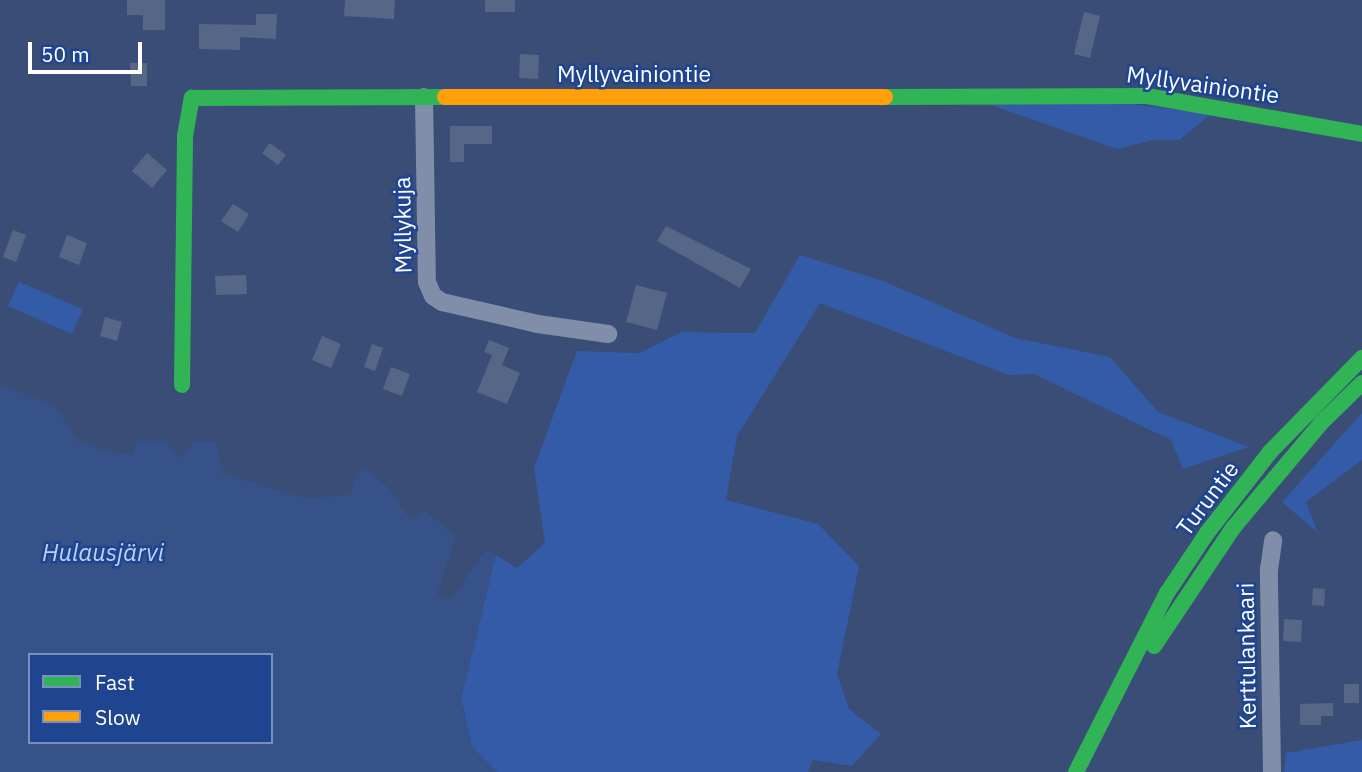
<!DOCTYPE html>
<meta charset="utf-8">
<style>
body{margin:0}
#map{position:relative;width:1362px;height:772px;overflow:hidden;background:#394d77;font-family:"IBM Plex Sans",sans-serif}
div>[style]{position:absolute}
.green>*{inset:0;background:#345ba7}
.water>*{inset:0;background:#365288}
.building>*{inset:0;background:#556687}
.street>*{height:18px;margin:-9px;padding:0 9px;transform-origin:9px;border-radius:9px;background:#818eaa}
.fast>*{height:16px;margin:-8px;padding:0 8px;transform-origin:8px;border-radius:8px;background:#30b455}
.slow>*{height:16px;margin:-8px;padding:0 8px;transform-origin:8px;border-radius:8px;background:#ff9f0a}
span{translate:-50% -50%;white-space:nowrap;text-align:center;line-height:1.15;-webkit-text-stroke:5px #1f4591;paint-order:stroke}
.street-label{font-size:23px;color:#fff}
.water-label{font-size:24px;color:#bcd0f4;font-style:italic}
.legend{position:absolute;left:28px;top:653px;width:245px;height:91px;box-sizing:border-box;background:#1f4591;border:2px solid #798fbd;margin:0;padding:9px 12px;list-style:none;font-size:21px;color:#fff}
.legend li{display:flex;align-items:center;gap:14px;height:35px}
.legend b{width:35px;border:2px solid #798fbd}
.scale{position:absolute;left:28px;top:42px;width:114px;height:32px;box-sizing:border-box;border:4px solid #fff;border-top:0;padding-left:9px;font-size:21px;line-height:24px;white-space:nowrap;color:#fff;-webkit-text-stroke:5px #1f4591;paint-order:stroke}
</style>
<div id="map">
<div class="green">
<div style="clip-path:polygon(1106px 101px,1211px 114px,1179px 140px,1153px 140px,1117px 149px,985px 103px)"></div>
<div style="clip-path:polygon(800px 255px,883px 281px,1015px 338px,1110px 357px,1158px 412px,1249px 447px,1183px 469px,1171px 440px,1034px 374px,1009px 375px,820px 303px,737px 436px,726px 500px,818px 524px,859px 566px,837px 674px,849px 709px,881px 734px,852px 766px,813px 760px,808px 772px,497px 772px,472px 747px,461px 698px,496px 555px,517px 568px,545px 543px,534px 468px,577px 351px,640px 353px,681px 332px,755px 333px)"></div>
<div style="clip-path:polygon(19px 282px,83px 309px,72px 334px,8px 306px)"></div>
<div style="clip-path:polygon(1362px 413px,1362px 460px,1306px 502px,1318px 533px,1282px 502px)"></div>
<div style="clip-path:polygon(1362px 740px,1362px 772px,1284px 772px,1286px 753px)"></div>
</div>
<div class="water">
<div style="clip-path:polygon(evenodd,0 385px,56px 406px,77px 440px,102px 450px,132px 455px,136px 441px,167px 441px,172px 452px,184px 457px,193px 441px,212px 442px,216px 443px,222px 473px,305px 498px,350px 495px,357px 473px,364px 469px,389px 488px,406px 514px,414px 519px,425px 511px,456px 536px,437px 595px,443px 599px,452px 599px,485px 550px,496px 555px,461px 698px,472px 747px,497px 772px,0 772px,0 385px,30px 655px,271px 655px,271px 742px,30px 742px,30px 655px)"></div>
</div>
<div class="building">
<div style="clip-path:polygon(127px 0,165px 0,165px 30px,143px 30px,143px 15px,127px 15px)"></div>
<div style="clip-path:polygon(345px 0,395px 0,394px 19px,344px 16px)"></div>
<div style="clip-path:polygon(485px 0,515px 0,515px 12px,485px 12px)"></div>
<div style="clip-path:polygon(1084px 12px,1100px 16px,1090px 58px,1074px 54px)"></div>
<div style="clip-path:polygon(256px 14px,277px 14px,276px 39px,240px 37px,240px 50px,199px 49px,199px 24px,256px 25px)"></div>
<div style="clip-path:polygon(520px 54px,539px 55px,538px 79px,519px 78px)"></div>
<div style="clip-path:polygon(130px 63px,147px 63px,147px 86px,131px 86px)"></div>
<div style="clip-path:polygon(450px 126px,492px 126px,492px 144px,464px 144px,464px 162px,450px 162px)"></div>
<div style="clip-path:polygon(270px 143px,286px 155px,278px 165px,262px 153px)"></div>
<div style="clip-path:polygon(147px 153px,167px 170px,152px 188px,132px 171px)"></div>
<div style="clip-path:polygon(233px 204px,249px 214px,238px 232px,221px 221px)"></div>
<div style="clip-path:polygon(666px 226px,751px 269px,740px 288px,657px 241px)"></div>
<div style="clip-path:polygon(13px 230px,26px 235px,16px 262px,3px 257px)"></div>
<div style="clip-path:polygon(67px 235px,87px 243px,79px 265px,59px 257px)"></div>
<div style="clip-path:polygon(246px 275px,247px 294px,216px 295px,215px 276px)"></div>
<div style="clip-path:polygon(636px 285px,667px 293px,657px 330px,626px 322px)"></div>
<div style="clip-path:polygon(105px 317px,122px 322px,117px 341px,100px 336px)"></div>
<div style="clip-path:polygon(322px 336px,341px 344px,331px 368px,312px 360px)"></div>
<div style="clip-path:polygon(489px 340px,509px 348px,502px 365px,520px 373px,507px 404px,477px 392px,492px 355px,484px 352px)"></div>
<div style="clip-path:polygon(372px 344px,383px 348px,375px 371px,364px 367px)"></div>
<div style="clip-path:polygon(391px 367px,410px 374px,402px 396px,383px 389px)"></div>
<div style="clip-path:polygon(1313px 588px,1325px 589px,1324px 606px,1312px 605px)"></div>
<div style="clip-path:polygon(1284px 619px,1302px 620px,1301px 642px,1283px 641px)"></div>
<div style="clip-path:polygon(1344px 684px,1359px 684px,1359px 703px,1344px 703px)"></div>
<div style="clip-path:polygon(1333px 703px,1333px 716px,1321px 716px,1321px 725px,1300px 725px,1300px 704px)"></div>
</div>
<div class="street">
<div style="left:424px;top:97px;width:185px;rotate:89.1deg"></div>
<div style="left:427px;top:282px;width:15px;rotate:67deg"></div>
<div style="left:433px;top:296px;width:11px;rotate:34deg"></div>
<div style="left:442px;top:302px;width:98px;rotate:12.9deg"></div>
<div style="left:538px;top:324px;width:71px;rotate:8.1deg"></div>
<div style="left:1272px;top:772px;width:202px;rotate:-90.9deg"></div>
<div style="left:1269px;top:570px;width:30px;rotate:-82deg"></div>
</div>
<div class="fast">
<div style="left:885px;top:97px;width:262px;rotate:-0.2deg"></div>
<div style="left:1147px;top:96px;width:218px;rotate:10deg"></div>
<div style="left:182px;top:385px;width:249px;rotate:-89.3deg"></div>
<div style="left:185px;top:136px;width:39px;rotate:-80deg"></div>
<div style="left:192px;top:98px;width:253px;rotate:-0.2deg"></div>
<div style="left:1154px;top:646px;width:142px;rotate:-56.2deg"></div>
<div style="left:1233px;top:528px;width:138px;rotate:-50deg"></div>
<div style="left:1322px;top:422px;width:56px;rotate:-44.3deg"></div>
<div style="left:1076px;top:772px;width:201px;rotate:-63.1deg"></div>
<div style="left:1167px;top:593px;width:72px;rotate:-56.3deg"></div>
<div style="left:1207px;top:533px;width:103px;rotate:-52.1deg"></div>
<div style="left:1270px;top:452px;width:132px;rotate:-45.6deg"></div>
</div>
<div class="slow">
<div style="left:445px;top:97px;width:440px"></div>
</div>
<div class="street-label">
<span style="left:634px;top:73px">Myllyvainiontie</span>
<span style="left:1203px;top:84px;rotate:8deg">Myllyvainiontie</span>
<span style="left:402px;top:225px;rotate:-91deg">Myllykuja</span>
<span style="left:1207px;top:498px;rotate:-53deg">Turuntie</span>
<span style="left:1246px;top:656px;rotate:-91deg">Kerttulankaari</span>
</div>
<div class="water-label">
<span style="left:103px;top:553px">Hulausjärvi</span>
</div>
<ul class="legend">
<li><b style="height:9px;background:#30b455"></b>Fast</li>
<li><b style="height:9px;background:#ff9f0a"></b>Slow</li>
</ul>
<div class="scale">50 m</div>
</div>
